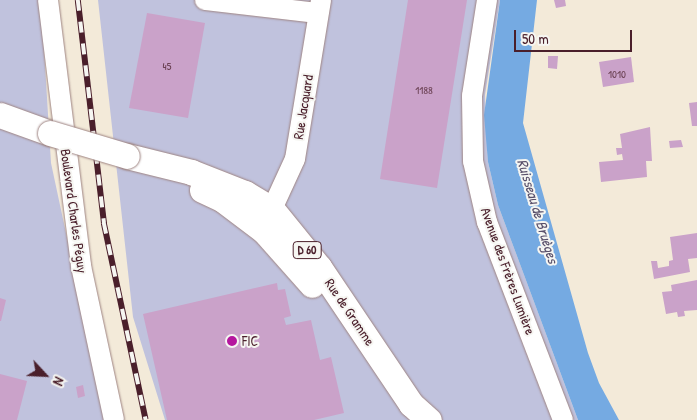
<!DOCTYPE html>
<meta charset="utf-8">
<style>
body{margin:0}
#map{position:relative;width:697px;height:420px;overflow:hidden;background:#f3ead9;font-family:"Patrick Hand",sans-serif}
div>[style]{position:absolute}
.industrial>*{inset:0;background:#c0c2dd}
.water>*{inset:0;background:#75aae2}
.building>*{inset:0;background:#caa2c9}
.roads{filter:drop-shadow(0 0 1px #9e8482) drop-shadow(0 0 1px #9e8482)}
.minor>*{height:20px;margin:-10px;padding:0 10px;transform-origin:10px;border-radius:10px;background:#fff}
.major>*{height:25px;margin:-12.5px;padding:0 12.5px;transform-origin:12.5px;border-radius:12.5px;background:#fff}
.rail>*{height:5.5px;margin-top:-2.75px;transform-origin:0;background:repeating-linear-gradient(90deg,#f6f6f2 0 11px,#4a1f2b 0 22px);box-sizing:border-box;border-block:1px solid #4a1f2b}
.bridges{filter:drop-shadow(0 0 1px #9e8482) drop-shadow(0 0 1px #9e8482)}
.major-bridge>*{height:25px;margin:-12.5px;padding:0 12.5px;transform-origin:12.5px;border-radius:12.5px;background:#fff}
.dots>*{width:14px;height:14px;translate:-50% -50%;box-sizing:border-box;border:2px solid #f6f6f2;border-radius:50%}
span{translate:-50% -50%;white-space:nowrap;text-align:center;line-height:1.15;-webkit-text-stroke:4px #f6f6f2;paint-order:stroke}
.number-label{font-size:11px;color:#6a4052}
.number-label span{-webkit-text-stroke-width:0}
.shield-label span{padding:1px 4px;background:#f6f6f2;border:1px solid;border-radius:4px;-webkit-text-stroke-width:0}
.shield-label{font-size:12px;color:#4a1f2b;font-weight:700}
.street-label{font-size:14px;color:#4a1f2b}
.poi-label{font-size:14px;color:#4a1f2b}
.left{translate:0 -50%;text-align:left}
.water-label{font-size:15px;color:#59506b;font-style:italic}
.north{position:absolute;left:20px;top:350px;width:50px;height:50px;-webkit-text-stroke:4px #f6f6f2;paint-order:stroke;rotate:115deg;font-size:14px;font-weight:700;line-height:20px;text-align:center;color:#4a1f2b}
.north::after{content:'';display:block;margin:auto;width:18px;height:22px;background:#4a1f2b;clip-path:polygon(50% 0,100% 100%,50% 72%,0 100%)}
.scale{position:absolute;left:514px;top:30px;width:118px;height:22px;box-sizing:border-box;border:2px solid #4a1f2b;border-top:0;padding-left:6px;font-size:15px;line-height:18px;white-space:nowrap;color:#4a1f2b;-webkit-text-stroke:4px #f6f6f2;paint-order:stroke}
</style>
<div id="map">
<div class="industrial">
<div style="clip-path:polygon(0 0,41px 0,51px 163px,106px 420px,0 420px)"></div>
<div style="clip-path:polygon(98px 0,500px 0,485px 95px,488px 162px,498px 205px,578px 420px,165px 420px,133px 317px)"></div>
</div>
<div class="water">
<div style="clip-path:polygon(500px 0,537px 0,523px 123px,588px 353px,599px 383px,619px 420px,578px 420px,498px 205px,488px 162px,484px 115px)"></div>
</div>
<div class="building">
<div style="clip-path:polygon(408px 0,467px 0,437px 188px,380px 179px)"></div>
<div style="clip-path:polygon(554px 0,565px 0,566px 6px,556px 8px)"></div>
<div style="clip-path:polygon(147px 13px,205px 23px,188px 118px,129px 108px)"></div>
<div style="clip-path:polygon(548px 56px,558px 56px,557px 69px,548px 68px)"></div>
<div style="clip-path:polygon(631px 57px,634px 82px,603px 87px,599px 62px)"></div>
<div style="clip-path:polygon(697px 102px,697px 126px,692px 126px,689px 103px)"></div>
<div style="clip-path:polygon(650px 127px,652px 161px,646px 161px,647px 177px,601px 182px,599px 162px,623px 160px,622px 154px,617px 155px,616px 148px,622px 148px,620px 134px)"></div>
<div style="clip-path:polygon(681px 140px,683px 147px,670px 148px,669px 141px)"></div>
<div style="clip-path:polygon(697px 233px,697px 258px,688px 259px,690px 272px,654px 279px,651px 261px,657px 261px,658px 268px,669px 266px,669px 261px,673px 260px,670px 237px)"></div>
<div style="clip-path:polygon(697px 280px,697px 310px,684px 311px,685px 316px,678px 317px,677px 312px,666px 314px,662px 292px,672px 291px,671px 285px)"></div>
<div style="clip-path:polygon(277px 283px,278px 290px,285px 289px,291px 316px,284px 318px,286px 325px,311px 320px,320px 360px,331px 357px,344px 413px,314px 420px,167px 420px,143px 314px)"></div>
<div style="clip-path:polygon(0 298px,6px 300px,1px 321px,0 321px)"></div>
<div style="clip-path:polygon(0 374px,27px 381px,17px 420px,0 420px)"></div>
<div style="clip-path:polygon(83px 385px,85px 396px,78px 398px,76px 387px)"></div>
</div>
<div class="roads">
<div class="minor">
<div style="left:48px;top:0;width:268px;rotate:82.9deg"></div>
<div style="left:81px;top:266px;width:157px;rotate:77.9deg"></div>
<div style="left:205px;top:0;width:114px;rotate:6.6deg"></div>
<div style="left:487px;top:0;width:97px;rotate:98.9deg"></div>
<div style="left:472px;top:96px;width:65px;rotate:89.1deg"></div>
<div style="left:473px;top:161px;width:63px;rotate:77.1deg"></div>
<div style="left:487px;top:222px;width:212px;rotate:69deg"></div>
<div style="left:272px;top:209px;width:55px;rotate:-65.3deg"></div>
<div style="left:295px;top:159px;width:161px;rotate:-80.7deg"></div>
</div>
<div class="major">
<div style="left:0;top:115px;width:53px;rotate:19.8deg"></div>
<div style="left:127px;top:156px;width:66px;rotate:14deg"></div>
<div style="left:191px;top:172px;width:58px;rotate:21.3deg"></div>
<div style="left:245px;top:193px;width:31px;rotate:31deg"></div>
<div style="left:272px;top:209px;width:75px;rotate:51deg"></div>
<div style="left:319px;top:267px;width:165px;rotate:56.1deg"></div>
<div style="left:411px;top:404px;width:24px;rotate:42deg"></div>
<div style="left:202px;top:190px;width:23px;rotate:25deg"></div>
<div style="left:223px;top:200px;width:51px;rotate:37.1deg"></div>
<div style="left:264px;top:231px;width:72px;rotate:48.4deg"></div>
</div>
</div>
<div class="rail">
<div style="left:78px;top:0;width:225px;rotate:83.3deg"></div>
<div style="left:104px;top:223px;width:201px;rotate:78deg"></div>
</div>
<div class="bridges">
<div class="major-bridge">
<div style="left:50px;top:133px;width:80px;rotate:16.6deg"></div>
</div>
</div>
<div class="dots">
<div style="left:232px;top:341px;background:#b5179e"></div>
</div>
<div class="number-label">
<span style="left:167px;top:66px">45</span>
<span style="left:617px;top:74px">1010</span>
<span style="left:424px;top:90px">1188</span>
</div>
<div class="shield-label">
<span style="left:307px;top:250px">D 60</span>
</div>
<div class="street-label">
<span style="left:303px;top:107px;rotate:-81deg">Rue Jacquard</span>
<span style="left:74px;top:211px;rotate:82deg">Boulevard Charles Péguy</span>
<span style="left:508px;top:271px;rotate:70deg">Avenue des Frères Lumière</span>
<span style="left:350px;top:312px;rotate:56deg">Rue de Gramme</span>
</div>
<div class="poi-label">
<span class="left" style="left:242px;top:341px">FIC</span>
</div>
<div class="water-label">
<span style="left:538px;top:211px;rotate:73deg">Ruisseau de Bruèges</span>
</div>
<div class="north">N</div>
<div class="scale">50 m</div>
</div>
